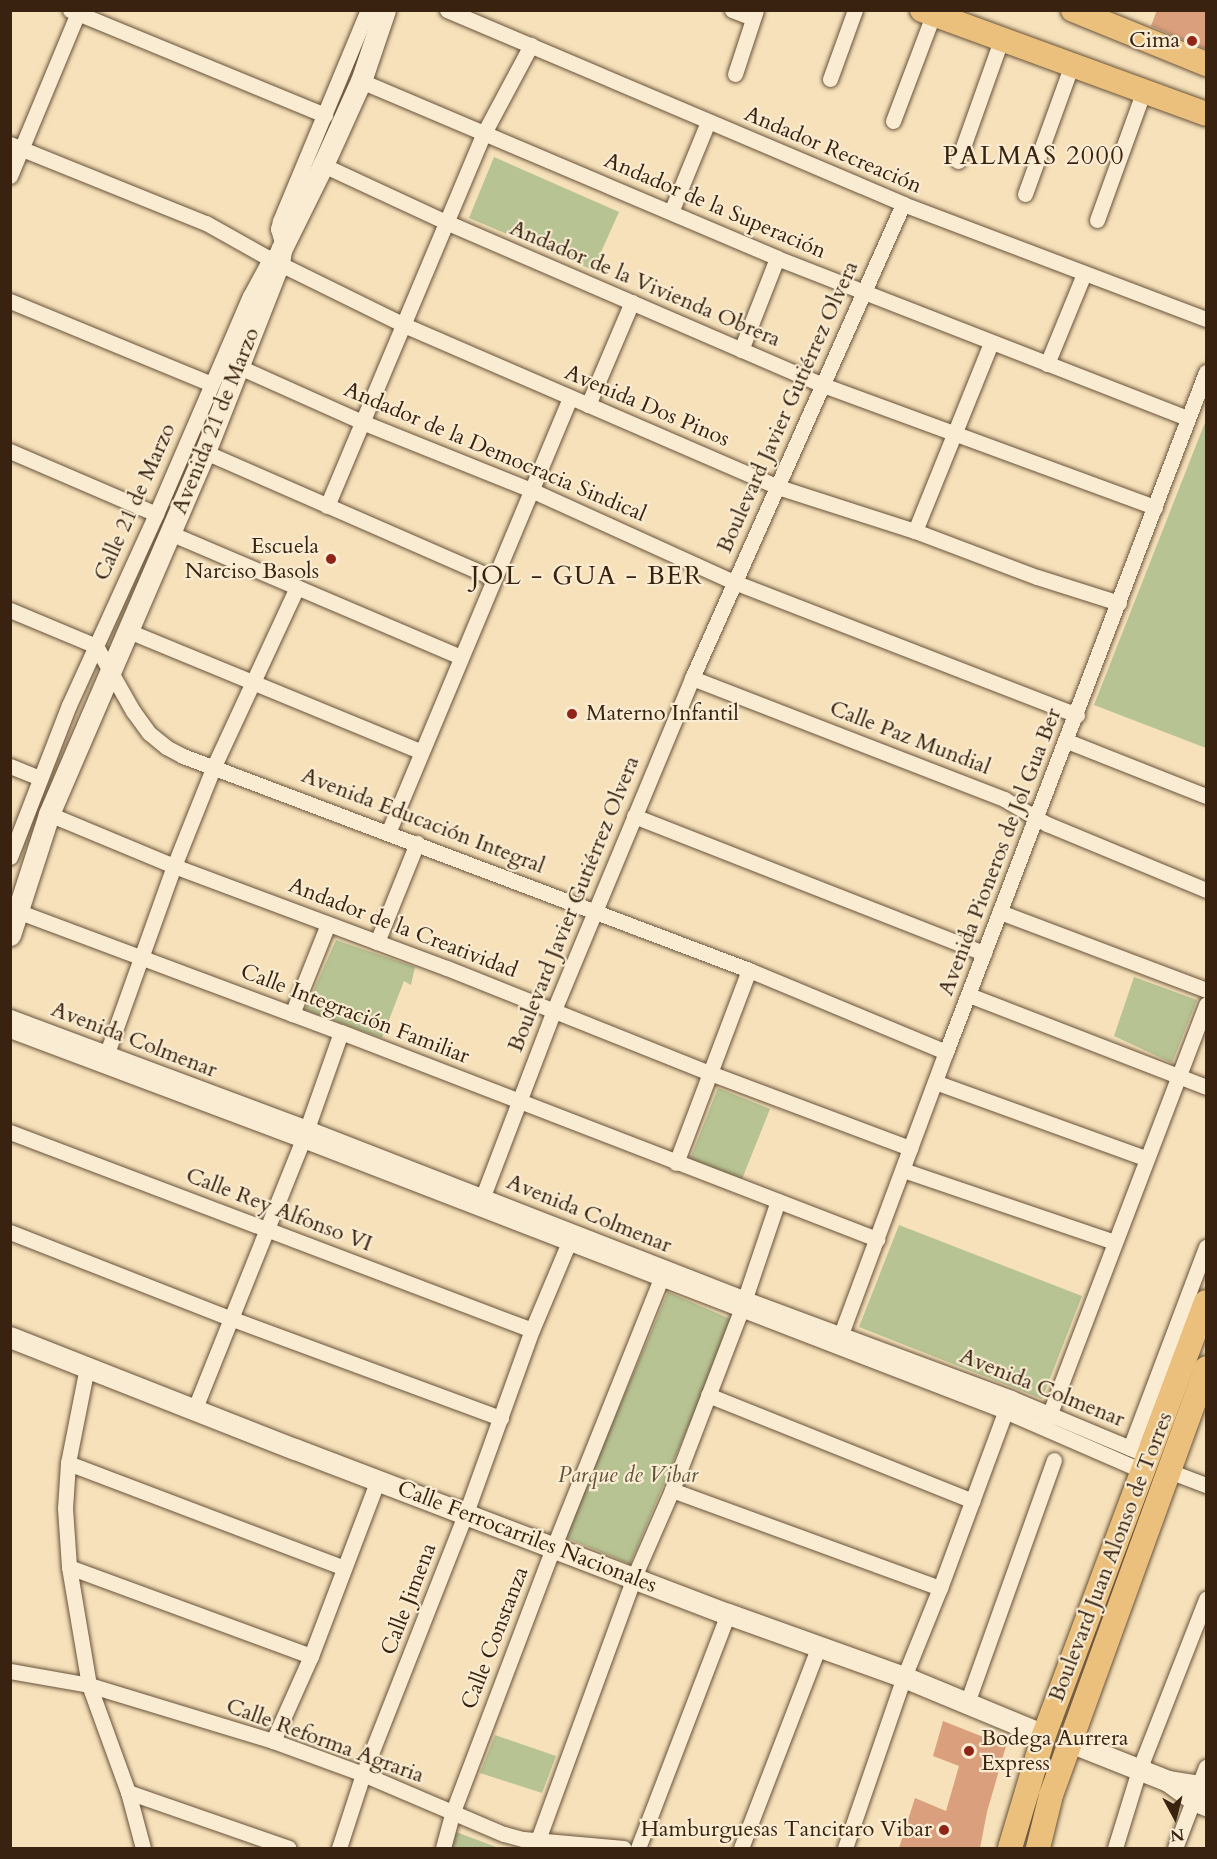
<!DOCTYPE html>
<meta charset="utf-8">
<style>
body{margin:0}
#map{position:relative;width:1217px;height:1859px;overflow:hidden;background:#f6e1ba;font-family:Cardo,serif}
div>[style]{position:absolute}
.green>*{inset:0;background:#b8c393}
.building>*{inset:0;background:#da9f7c}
.roads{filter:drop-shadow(0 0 2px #68523a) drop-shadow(0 0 2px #68523a)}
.street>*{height:15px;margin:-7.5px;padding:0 7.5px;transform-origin:7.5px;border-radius:7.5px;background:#f9ecd2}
.secondary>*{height:21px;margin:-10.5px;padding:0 10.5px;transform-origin:10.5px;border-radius:10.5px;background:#f9ecd2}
.primary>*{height:24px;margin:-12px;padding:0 12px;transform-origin:12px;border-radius:12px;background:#ebc07d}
.dots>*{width:16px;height:16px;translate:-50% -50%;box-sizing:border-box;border:3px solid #f9ecd2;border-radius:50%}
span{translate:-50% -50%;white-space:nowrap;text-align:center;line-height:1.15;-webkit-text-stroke:4.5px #f9ecd2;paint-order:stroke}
.poi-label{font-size:22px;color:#392210}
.right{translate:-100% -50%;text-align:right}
.left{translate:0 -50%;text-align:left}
.street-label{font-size:22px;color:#392210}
.park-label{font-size:22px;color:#5f5237;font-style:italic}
.quarter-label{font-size:26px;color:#392210;letter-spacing:1.5px}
.frame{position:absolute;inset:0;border:12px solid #392210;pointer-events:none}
.north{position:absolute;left:1145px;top:1787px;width:60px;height:60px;-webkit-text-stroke:4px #f9ecd2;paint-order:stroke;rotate:173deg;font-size:16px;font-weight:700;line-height:24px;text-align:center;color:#392210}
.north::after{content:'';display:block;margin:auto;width:21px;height:27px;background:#392210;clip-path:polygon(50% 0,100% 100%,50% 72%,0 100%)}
</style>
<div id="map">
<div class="green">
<div style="clip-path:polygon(494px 157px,619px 212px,593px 270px,469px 218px)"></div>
<div style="clip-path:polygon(1206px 420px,1206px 748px,1094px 705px)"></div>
<div style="clip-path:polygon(336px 940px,415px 967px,411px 985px,404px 981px,382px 1038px,305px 1010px)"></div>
<div style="clip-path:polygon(1134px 977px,1197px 1000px,1172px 1063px,1114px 1036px)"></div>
<div style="clip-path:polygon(718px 1088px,770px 1109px,742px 1179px,690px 1159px)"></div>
<div style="clip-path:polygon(899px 1225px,1082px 1296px,1042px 1399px,859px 1327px)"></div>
<div style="clip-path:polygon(668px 1292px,733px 1320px,630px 1564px,564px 1537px)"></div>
<div style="clip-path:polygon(495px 1735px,556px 1756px,542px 1793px,480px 1773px)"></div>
<div style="clip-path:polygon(456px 1832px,499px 1848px,451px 1848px)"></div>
</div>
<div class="building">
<div style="clip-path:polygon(1157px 10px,1206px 10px,1206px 49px,1151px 26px)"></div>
<div style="clip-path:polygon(943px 1721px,1006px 1746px,987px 1812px,980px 1848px,899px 1848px,915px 1798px,946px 1811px,959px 1766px,933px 1756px)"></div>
</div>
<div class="roads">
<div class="street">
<div style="left:70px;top:10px;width:276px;rotate:22.4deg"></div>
<div style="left:447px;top:10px;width:496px;rotate:23deg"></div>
<div style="left:903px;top:204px;width:324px;rotate:20.8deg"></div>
<div style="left:732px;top:10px;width:22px;rotate:21deg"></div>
<div style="left:735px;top:74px;width:67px;rotate:-71.8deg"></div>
<div style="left:830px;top:79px;width:73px;rotate:-70.1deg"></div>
<div style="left:361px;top:81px;width:452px;rotate:23deg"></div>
<div style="left:777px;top:258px;width:441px;rotate:21.3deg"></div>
<div style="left:893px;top:121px;width:113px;rotate:-69.3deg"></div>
<div style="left:10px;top:144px;width:211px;rotate:22deg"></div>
<div style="left:206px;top:223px;width:73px;rotate:29.4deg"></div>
<div style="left:270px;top:259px;width:149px;rotate:26.2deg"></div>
<div style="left:404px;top:325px;width:408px;rotate:23.4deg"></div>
<div style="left:778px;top:487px;width:144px;rotate:17.8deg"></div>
<div style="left:915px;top:531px;width:130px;rotate:20.7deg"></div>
<div style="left:1037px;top:577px;width:86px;rotate:17.6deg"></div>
<div style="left:958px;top:161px;width:128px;rotate:-70.4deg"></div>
<div style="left:323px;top:165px;width:136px;rotate:24.9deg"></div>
<div style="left:446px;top:222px;width:411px;rotate:23.4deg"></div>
<div style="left:823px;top:385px;width:354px;rotate:20.2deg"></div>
<div style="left:10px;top:176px;width:180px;rotate:-67.4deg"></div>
<div style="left:1025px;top:194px;width:138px;rotate:-70.1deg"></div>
<div style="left:671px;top:212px;width:97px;rotate:-67.7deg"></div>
<div style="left:1097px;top:220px;width:138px;rotate:-70.1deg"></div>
<div style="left:283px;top:246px;width:18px;rotate:-106deg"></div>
<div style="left:278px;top:229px;width:8px;rotate:-76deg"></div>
<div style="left:280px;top:221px;width:229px;rotate:-67.4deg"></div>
<div style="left:10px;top:301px;width:217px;rotate:22.4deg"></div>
<div style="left:741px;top:350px;width:99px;rotate:-68.6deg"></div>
<div style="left:1047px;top:364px;width:97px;rotate:-67.7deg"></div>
<div style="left:237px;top:366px;width:137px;rotate:24.1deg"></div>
<div style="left:362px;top:422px;width:182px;rotate:21.9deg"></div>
<div style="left:531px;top:490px;width:223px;rotate:24.4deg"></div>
<div style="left:734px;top:582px;width:368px;rotate:21.2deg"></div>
<div style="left:588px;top:405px;width:112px;rotate:-66.9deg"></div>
<div style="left:10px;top:451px;width:159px;rotate:23.3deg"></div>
<div style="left:205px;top:452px;width:315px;rotate:23.6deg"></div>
<div style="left:327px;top:506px;width:405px;rotate:-67.2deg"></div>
<div style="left:484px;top:133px;width:100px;rotate:-61.9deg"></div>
<div style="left:915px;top:531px;width:203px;rotate:-68deg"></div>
<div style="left:170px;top:533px;width:316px;rotate:23.1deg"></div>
<div style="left:10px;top:610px;width:93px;rotate:22.7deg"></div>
<div style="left:96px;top:646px;width:75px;rotate:60.4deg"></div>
<div style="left:133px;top:711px;width:27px;rotate:54deg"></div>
<div style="left:149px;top:733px;width:22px;rotate:39deg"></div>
<div style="left:166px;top:747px;width:19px;rotate:28deg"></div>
<div style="left:183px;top:756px;width:605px;rotate:20.71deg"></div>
<div style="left:749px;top:970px;width:213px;rotate:22.6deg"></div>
<div style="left:126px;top:630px;width:318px;rotate:22.4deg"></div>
<div style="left:692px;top:678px;width:335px;rotate:21.2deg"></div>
<div style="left:1004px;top:799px;width:50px;rotate:30.2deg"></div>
<div style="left:1047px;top:824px;width:172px;rotate:22.5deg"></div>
<div style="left:1067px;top:741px;width:149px;rotate:21.6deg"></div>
<div style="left:10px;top:766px;width:31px;rotate:22deg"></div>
<div style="left:49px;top:814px;width:135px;rotate:22.6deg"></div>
<div style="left:174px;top:866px;width:291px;rotate:20.5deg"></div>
<div style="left:447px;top:968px;width:283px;rotate:21.8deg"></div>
<div style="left:710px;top:1073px;width:214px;rotate:20.6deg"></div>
<div style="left:634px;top:816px;width:376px;rotate:21.4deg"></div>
<div style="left:388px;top:833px;width:472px;rotate:-67.3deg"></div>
<div style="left:10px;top:857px;width:163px;rotate:-68.8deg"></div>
<div style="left:69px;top:705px;width:210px;rotate:-65.5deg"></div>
<div style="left:156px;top:514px;width:237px;rotate:-66.7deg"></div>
<div style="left:250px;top:296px;width:42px;rotate:-61.6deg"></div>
<div style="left:270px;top:259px;width:8px;rotate:-40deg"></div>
<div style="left:17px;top:911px;width:346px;rotate:20.5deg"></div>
<div style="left:341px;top:1032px;width:575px;rotate:21.12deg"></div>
<div style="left:1000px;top:912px;width:220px;rotate:20.7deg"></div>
<div style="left:377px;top:942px;width:107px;rotate:-68deg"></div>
<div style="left:969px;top:995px;width:254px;rotate:21.2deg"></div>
<div style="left:292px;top:1014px;width:97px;rotate:-68.2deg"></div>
<div style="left:10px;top:1017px;width:317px;rotate:20.5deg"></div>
<div style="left:307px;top:1128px;width:470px;rotate:21.3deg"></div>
<div style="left:745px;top:1299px;width:284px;rotate:20.4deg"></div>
<div style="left:1011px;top:1398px;width:150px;rotate:22.8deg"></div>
<div style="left:10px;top:1030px;width:313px;rotate:20.6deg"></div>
<div style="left:303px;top:1140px;width:752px;rotate:21.11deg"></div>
<div style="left:1005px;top:1411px;width:150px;rotate:23.5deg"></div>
<div style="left:107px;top:1053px;width:199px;rotate:-70.3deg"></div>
<div style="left:174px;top:866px;width:108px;rotate:-68.2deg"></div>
<div style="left:214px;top:766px;width:197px;rotate:-65.1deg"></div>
<div style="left:935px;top:1082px;width:223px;rotate:19.9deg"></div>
<div style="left:10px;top:1132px;width:558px;rotate:20.77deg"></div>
<div style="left:676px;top:1163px;width:206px;rotate:-69.3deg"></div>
<div style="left:903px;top:1170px;width:223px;rotate:18.8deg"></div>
<div style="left:483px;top:1196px;width:199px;rotate:-69.1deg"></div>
<div style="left:554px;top:1010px;width:360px;rotate:-67.4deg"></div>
<div style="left:692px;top:678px;width:519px;rotate:-66deg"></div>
<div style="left:10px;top:1232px;width:236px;rotate:21.4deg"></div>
<div style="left:230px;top:1318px;width:289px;rotate:20.3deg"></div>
<div style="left:838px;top:1342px;width:309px;rotate:-69.6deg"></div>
<div style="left:946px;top:1052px;width:728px;rotate:-69.08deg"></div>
<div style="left:87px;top:1367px;width:98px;rotate:101.2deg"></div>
<div style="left:68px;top:1463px;width:45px;rotate:93.8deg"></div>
<div style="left:65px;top:1508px;width:59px;rotate:86.1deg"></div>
<div style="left:69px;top:1567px;width:120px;rotate:80.4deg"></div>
<div style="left:89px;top:1685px;width:114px;rotate:70deg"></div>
<div style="left:128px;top:1792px;width:58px;rotate:75deg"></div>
<div style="left:708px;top:1395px;width:285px;rotate:21.8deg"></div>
<div style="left:195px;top:1408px;width:289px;rotate:-68.1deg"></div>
<div style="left:303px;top:1140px;width:114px;rotate:-70.6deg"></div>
<div style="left:1047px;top:1421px;width:446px;rotate:-69.1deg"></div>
<div style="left:1130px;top:1448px;width:215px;rotate:-69.3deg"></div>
<div style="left:68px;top:1463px;width:295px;rotate:20.8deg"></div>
<div style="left:1169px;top:1471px;width:40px;rotate:21deg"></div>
<div style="left:672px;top:1490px;width:285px;rotate:20.1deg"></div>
<div style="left:69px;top:1567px;width:258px;rotate:20.2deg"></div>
<div style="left:10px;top:1671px;width:80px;rotate:10deg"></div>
<div style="left:89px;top:1685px;width:192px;rotate:16.9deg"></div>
<div style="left:273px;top:1741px;width:96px;rotate:20.1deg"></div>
<div style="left:363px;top:1774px;width:153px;rotate:23.1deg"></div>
<div style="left:504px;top:1834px;width:20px;rotate:15deg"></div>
<div style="left:523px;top:1839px;width:101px;rotate:5.1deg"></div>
<div style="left:967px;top:1703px;width:258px;rotate:-70.3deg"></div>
<div style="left:273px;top:1741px;width:93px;rotate:-65.9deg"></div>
<div style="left:311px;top:1656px;width:188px;rotate:-69.2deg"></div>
<div style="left:128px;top:1792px;width:170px;rotate:19.2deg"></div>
<div style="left:339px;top:1848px;width:78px;rotate:-72deg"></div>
<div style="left:363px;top:1774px;width:281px;rotate:-68.5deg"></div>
<div style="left:466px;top:1513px;width:195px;rotate:-70.2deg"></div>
<div style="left:532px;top:1330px;width:103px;rotate:-67.2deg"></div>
<div style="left:443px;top:1848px;width:35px;rotate:-75deg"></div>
<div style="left:452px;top:1814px;width:287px;rotate:-69.2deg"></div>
<div style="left:554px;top:1546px;width:288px;rotate:-68.2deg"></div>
<div style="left:535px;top:1848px;width:289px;rotate:-69.9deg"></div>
<div style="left:634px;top:1577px;width:95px;rotate:-66.4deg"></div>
<div style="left:672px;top:1490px;width:193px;rotate:-69deg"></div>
<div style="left:741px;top:1310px;width:115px;rotate:-71.3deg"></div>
<div style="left:638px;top:1848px;width:251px;rotate:-69deg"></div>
<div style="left:741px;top:1848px;width:217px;rotate:-68.9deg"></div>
<div style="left:845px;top:1848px;width:181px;rotate:-71deg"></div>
<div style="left:904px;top:1677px;width:96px;rotate:-68deg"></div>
<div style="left:940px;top:1588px;width:196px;rotate:-69.7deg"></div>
<div style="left:1115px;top:1848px;width:82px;rotate:-72.9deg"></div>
<div style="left:1139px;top:1770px;width:184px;rotate:-68.6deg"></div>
<div style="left:1175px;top:1848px;width:87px;rotate:-69.1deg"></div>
</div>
<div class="secondary">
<div style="left:10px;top:935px;width:127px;rotate:-72.1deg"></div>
<div style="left:49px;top:814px;width:394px;rotate:-66.7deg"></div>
<div style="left:205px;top:452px;width:203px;rotate:-68.6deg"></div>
<div style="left:279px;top:263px;width:13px;rotate:-81deg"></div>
<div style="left:281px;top:250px;width:95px;rotate:-63.7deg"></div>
<div style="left:323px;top:165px;width:92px;rotate:-65.7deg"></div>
<div style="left:361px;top:81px;width:75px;rotate:-71.3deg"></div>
<div style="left:10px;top:1337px;width:306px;rotate:21.5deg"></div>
<div style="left:295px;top:1449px;width:463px;rotate:20.9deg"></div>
<div style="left:728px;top:1614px;width:187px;rotate:19.7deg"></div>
<div style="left:904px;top:1677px;width:152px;rotate:22.5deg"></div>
<div style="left:1070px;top:1742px;width:105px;rotate:21.7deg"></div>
<div style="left:1168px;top:1781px;width:32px;rotate:36deg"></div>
<div style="left:1194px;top:1800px;width:13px;rotate:23deg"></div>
<div style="left:1169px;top:1781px;width:37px;rotate:9deg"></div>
</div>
<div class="primary">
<div style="left:922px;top:10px;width:302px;rotate:20.1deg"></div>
<div style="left:1073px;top:10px;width:144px;rotate:22.1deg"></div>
<div style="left:1010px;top:1848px;width:118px;rotate:-73.3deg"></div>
<div style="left:1044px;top:1735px;width:462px;rotate:-69.5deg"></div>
<div style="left:1038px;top:1848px;width:55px;rotate:-76.2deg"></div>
<div style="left:1051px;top:1795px;width:454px;rotate:-70deg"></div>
</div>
</div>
<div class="dots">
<div style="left:1192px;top:41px;background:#8f2418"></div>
<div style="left:331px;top:559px;background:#8f2418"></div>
<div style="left:572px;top:714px;background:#8f2418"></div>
<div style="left:969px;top:1751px;background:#8f2418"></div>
<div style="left:944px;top:1830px;background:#8f2418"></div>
</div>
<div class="poi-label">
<span class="right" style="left:1180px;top:41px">Cima</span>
<span class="right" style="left:319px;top:559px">Escuela<br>Narciso Basols</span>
<span class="left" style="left:586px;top:714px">Materno Infantil</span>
<span class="left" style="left:981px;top:1751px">Bodega Aurrera<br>Express</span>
<span class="right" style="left:932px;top:1830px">Hamburguesas Tancitaro Vibar</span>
</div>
<div class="street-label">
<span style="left:833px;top:150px;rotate:23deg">Andador Recreación</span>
<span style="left:715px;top:206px;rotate:23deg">Andador de la Superación</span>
<span style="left:645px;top:284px;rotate:23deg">Andador de la Vivienda Obrera</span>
<span style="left:647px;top:406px;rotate:23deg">Avenida Dos Pinos</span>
<span style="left:788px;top:407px;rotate:-66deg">Boulevard Javier Gutiérrez Olvera</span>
<span style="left:216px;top:421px;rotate:-68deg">Avenida 21 de Marzo</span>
<span style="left:495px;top:452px;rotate:23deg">Andador de la Democracia Sindical</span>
<span style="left:135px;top:502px;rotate:-66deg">Calle 21 de Marzo</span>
<span style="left:910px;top:738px;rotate:21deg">Calle Paz Mundial</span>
<span style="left:423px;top:821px;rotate:21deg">Avenida Educación Integral</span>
<span style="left:1000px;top:852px;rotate:-69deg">Avenida Pioneros de Jol Gua Ber</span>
<span style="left:574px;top:904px;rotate:-68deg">Boulevard Javier Gutiérrez Olvera</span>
<span style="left:403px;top:928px;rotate:21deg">Andador de la Creatividad</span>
<span style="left:355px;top:1014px;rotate:21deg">Calle Integración Familiar</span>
<span style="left:134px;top:1040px;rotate:21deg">Avenida Colmenar</span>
<span style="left:279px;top:1210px;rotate:21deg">Calle Rey Alfonso VI</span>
<span style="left:589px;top:1214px;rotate:22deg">Avenida Colmenar</span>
<span style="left:1042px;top:1388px;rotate:22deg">Avenida Colmenar</span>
<span style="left:527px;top:1537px;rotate:21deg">Calle Ferrocarriles Nacionales</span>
<span style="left:1111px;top:1557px;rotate:-69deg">Boulevard Juan Alonso de Torres</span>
<span style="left:409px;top:1599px;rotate:-69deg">Calle Jimena</span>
<span style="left:495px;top:1638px;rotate:-69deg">Calle Constanza</span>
<span style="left:325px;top:1741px;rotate:20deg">Calle Reforma Agraria</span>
</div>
<div class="park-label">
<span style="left:628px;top:1476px">Parque de Vibar</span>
</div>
<div class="quarter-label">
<span style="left:1034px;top:156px">PALMAS 2000</span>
<span style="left:587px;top:576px">JOL - GUA - BER</span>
</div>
<div class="frame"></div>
<div class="north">N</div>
</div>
